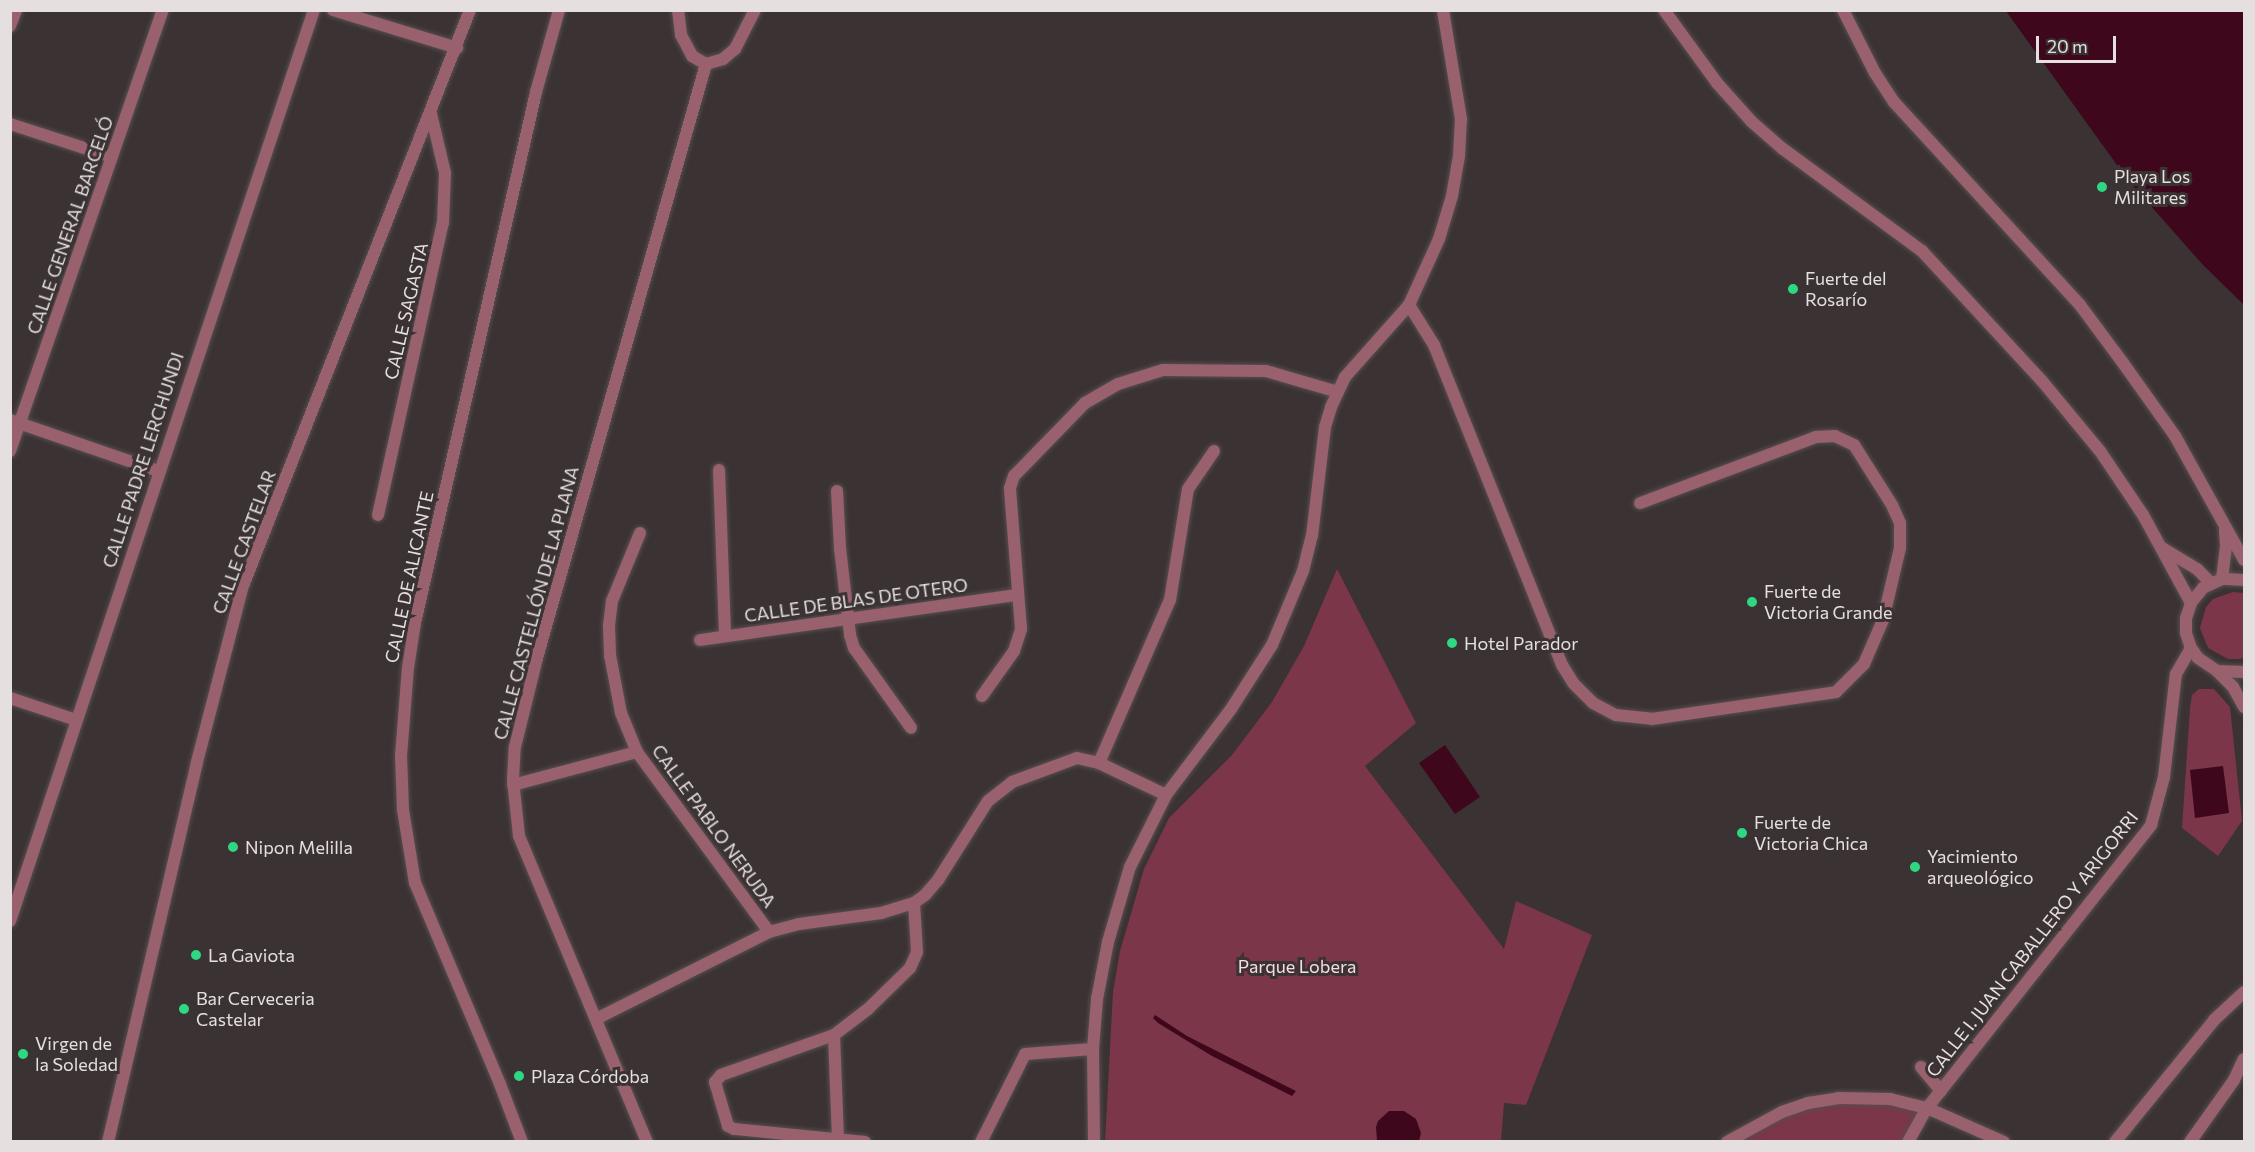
<!DOCTYPE html>
<meta charset="utf-8">
<style>
body{margin:0}
#map{position:relative;width:2255px;height:1152px;overflow:hidden;background:#3b3233;font-family:Commissioner,sans-serif}
div>[style]{position:absolute}
.green>*{inset:0;background:#7c3649}
.water>*{inset:0;background:#3f071b}
.roads{filter:drop-shadow(0 0 2px #564e4f) drop-shadow(0 0 2px #564e4f)}
.street>*{height:12px;margin:-6px;padding:0 6px;transform-origin:6px;border-radius:6px;background:#99616d}
.dots>*{width:16px;height:16px;translate:-50% -50%;box-sizing:border-box;border:3px solid #3b3233;border-radius:50%}
span{translate:-50% -50%;white-space:nowrap;text-align:center;line-height:1.15;-webkit-text-stroke:6px #3b3233;paint-order:stroke}
.poi-label{font-size:18px;color:#e5dfe0}
.left{translate:0 -50%;text-align:left}
.street-label{font-size:18px;color:#e5dfe0}
.park-label{font-size:18px;color:#f5dde1}
.frame{position:absolute;inset:0;border:12px solid #e5dfe0;pointer-events:none}
.scale{position:absolute;left:2036px;top:36px;width:80px;height:27px;box-sizing:border-box;border:3px solid #e5dfe0;border-top:0;padding-left:8px;font-size:18px;line-height:21px;white-space:nowrap;color:#e5dfe0;-webkit-text-stroke:4px #3b3233;paint-order:stroke}
</style>
<div id="map">
<div class="green">
<div style="clip-path:polygon(1337px 569px,1416px 723px,1365px 766px,1504px 949px,1516px 901px,1592px 935px,1526px 1105px,1504px 1103px,1501px 1141px,1105px 1142px,1113px 992px,1120px 951px,1144px 869px,1169px 818px,1232px 755px,1272px 702px,1304px 646px)"></div>
<div style="clip-path:polygon(2233px 592px,2244px 593px,2244px 658px,2240px 659px,2228px 659px,2208px 648px,2200px 628px,2206px 607px,2213px 599px)"></div>
<div style="clip-path:polygon(2199px 689px,2214px 689px,2230px 707px,2242px 821px,2218px 856px,2182px 828px,2190px 708px,2192px 695px)"></div>
<div style="clip-path:polygon(1838px 1098px,1927px 1108px,1908px 1141px,1727px 1142px,1754px 1125px)"></div>
</div>
<div class="water">
<div style="clip-path:polygon(2006px 11px,2244px 11px,2244px 305px,2203px 265px,2127px 179px)"></div>
<div style="clip-path:polygon(1445px 745px,1480px 797px,1455px 814px,1419px 763px)"></div>
<div style="clip-path:polygon(2223px 766px,2229px 813px,2195px 818px,2190px 770px)"></div>
<div style="clip-path:polygon(1155px 1015px,1187px 1036px,1296px 1091px,1292px 1096px,1212px 1056px,1158px 1023px,1153px 1018px)"></div>
<div style="clip-path:polygon(1389px 1111px,1404px 1111px,1416px 1119px,1421px 1133px,1419px 1141px,1377px 1141px,1376px 1127px,1378px 1121px)"></div>
</div>
<div class="roads">
<div class="street">
<div style="left:333px;top:10px;width:130px;rotate:17deg"></div>
<div style="left:678px;top:10px;width:25px;rotate:83deg"></div>
<div style="left:681px;top:35px;width:24px;rotate:62deg"></div>
<div style="left:692px;top:56px;width:16px;rotate:30deg"></div>
<div style="left:706px;top:64px;width:18px;rotate:-16deg"></div>
<div style="left:723px;top:59px;width:16px;rotate:-40deg"></div>
<div style="left:735px;top:49px;width:44px;rotate:-62.9deg"></div>
<div style="left:1664px;top:10px;width:90px;rotate:54deg"></div>
<div style="left:1717px;top:83px;width:52px;rotate:48.1deg"></div>
<div style="left:1752px;top:122px;width:41px;rotate:41.1deg"></div>
<div style="left:1783px;top:149px;width:172px;rotate:36.3deg"></div>
<div style="left:1922px;top:251px;width:177px;rotate:47.3deg"></div>
<div style="left:2042px;top:381px;width:91px;rotate:50.4deg"></div>
<div style="left:2100px;top:451px;width:77px;rotate:56.1deg"></div>
<div style="left:2143px;top:515px;width:100px;rotate:61.4deg"></div>
<div style="left:1843px;top:10px;width:71px;rotate:63.1deg"></div>
<div style="left:1875px;top:73px;width:35px;rotate:57deg"></div>
<div style="left:1894px;top:102px;width:275px;rotate:47.5deg"></div>
<div style="left:2080px;top:305px;width:72px;rotate:53.4deg"></div>
<div style="left:2123px;top:363px;width:90px;rotate:54.5deg"></div>
<div style="left:2175px;top:436px;width:142px;rotate:60.9deg"></div>
<div style="left:10px;top:26px;width:17px;rotate:-69deg"></div>
<div style="left:10px;top:124px;width:107px;rotate:17.9deg"></div>
<div style="left:1409px;top:305px;width:47px;rotate:58deg"></div>
<div style="left:1434px;top:345px;width:345px;rotate:68.2deg"></div>
<div style="left:1562px;top:665px;width:22px;rotate:58deg"></div>
<div style="left:1574px;top:684px;width:27px;rotate:45deg"></div>
<div style="left:1593px;top:703px;width:26px;rotate:28deg"></div>
<div style="left:1616px;top:715px;width:36px;rotate:6deg"></div>
<div style="left:1652px;top:719px;width:186px;rotate:-8.3deg"></div>
<div style="left:1836px;top:692px;width:40px;rotate:-45deg"></div>
<div style="left:1864px;top:664px;width:48px;rotate:-66.6deg"></div>
<div style="left:1883px;top:620px;width:74px;rotate:-76.7deg"></div>
<div style="left:1900px;top:548px;width:25px;rotate:-90deg"></div>
<div style="left:1900px;top:523px;width:20px;rotate:-114deg"></div>
<div style="left:1892px;top:505px;width:71px;rotate:-122.3deg"></div>
<div style="left:1854px;top:445px;width:21px;rotate:-155deg"></div>
<div style="left:1835px;top:436px;width:19px;rotate:177deg"></div>
<div style="left:1816px;top:437px;width:188px;rotate:159.4deg"></div>
<div style="left:10px;top:420px;width:157px;rotate:19deg"></div>
<div style="left:10px;top:451px;width:467px;rotate:-70.9deg"></div>
<div style="left:719px;top:470px;width:166px;rotate:87.9deg"></div>
<div style="left:837px;top:491px;width:57px;rotate:87deg"></div>
<div style="left:840px;top:548px;width:88px;rotate:83.4deg"></div>
<div style="left:850px;top:635px;width:14px;rotate:73deg"></div>
<div style="left:854px;top:648px;width:98px;rotate:54.5deg"></div>
<div style="left:378px;top:515px;width:299px;rotate:-77.5deg"></div>
<div style="left:443px;top:223px;width:50px;rotate:-87.7deg"></div>
<div style="left:445px;top:173px;width:61px;rotate:-103.3deg"></div>
<div style="left:640px;top:533px;width:74px;rotate:112.4deg"></div>
<div style="left:612px;top:601px;width:25px;rotate:97deg"></div>
<div style="left:609px;top:626px;width:29px;rotate:88deg"></div>
<div style="left:610px;top:655px;width:59px;rotate:79.3deg"></div>
<div style="left:621px;top:713px;width:42px;rotate:67.7deg"></div>
<div style="left:637px;top:752px;width:223px;rotate:53.7deg"></div>
<div style="left:2162px;top:548px;width:41px;rotate:31deg"></div>
<div style="left:2197px;top:569px;width:20px;rotate:45deg"></div>
<div style="left:2222px;top:579px;width:33px;rotate:-83deg"></div>
<div style="left:2226px;top:546px;width:16px;rotate:-94deg"></div>
<div style="left:2244px;top:580px;width:22px;rotate:-177deg"></div>
<div style="left:2222px;top:579px;width:21px;rotate:155deg"></div>
<div style="left:2203px;top:588px;width:19px;rotate:129deg"></div>
<div style="left:2191px;top:603px;width:16px;rotate:108deg"></div>
<div style="left:2186px;top:618px;width:15px;rotate:90deg"></div>
<div style="left:2186px;top:633px;width:16px;rotate:72deg"></div>
<div style="left:2191px;top:648px;width:12px;rotate:55deg"></div>
<div style="left:2198px;top:658px;width:23px;rotate:34deg"></div>
<div style="left:2217px;top:671px;width:27px;rotate:2deg"></div>
<div style="left:700px;top:640px;width:321px;rotate:-8.1deg"></div>
<div style="left:2217px;top:671px;width:23px;rotate:45deg"></div>
<div style="left:2233px;top:687px;width:23px;rotate:61deg"></div>
<div style="left:982px;top:696px;width:55px;rotate:-54.6deg"></div>
<div style="left:1014px;top:651px;width:23px;rotate:-72deg"></div>
<div style="left:1021px;top:629px;width:141px;rotate:-94.5deg"></div>
<div style="left:1010px;top:488px;width:13px;rotate:-72deg"></div>
<div style="left:1014px;top:476px;width:102px;rotate:-45.8deg"></div>
<div style="left:1085px;top:403px;width:38px;rotate:-30deg"></div>
<div style="left:1118px;top:384px;width:47px;rotate:-17.3deg"></div>
<div style="left:1163px;top:370px;width:103px;rotate:0.6deg"></div>
<div style="left:1266px;top:371px;width:75px;rotate:16.3deg"></div>
<div style="left:10px;top:698px;width:70px;rotate:18.4deg"></div>
<div style="left:1099px;top:763px;width:178px;rotate:-66.5deg"></div>
<div style="left:1170px;top:600px;width:112px;rotate:-80.8deg"></div>
<div style="left:1188px;top:489px;width:46px;rotate:-55.6deg"></div>
<div style="left:513px;top:785px;width:128px;rotate:-14.9deg"></div>
<div style="left:10px;top:921px;width:960px;rotate:-71.55deg"></div>
<div style="left:596px;top:1019px;width:194px;rotate:-26.7deg"></div>
<div style="left:769px;top:932px;width:31px;rotate:-15deg"></div>
<div style="left:799px;top:924px;width:83px;rotate:-7.6deg"></div>
<div style="left:881px;top:913px;width:34px;rotate:-17deg"></div>
<div style="left:914px;top:903px;width:14px;rotate:-36deg"></div>
<div style="left:925px;top:895px;width:20px;rotate:-49deg"></div>
<div style="left:938px;top:880px;width:93px;rotate:-57.7deg"></div>
<div style="left:988px;top:801px;width:31px;rotate:-38deg"></div>
<div style="left:1012px;top:782px;width:69px;rotate:-20.3deg"></div>
<div style="left:1077px;top:758px;width:23px;rotate:13deg"></div>
<div style="left:1099px;top:763px;width:74px;rotate:25.5deg"></div>
<div style="left:834px;top:1035px;width:104px;rotate:87.8deg"></div>
<div style="left:1921px;top:1067px;width:31px;rotate:50deg"></div>
<div style="left:108px;top:1142px;width:390px;rotate:-76.8deg"></div>
<div style="left:197px;top:762px;width:182px;rotate:-75.4deg"></div>
<div style="left:243px;top:586px;width:619px;rotate:-68.49deg"></div>
<div style="left:522px;top:1142px;width:62px;rotate:-110.8deg"></div>
<div style="left:500px;top:1084px;width:218px;rotate:-112.9deg"></div>
<div style="left:415px;top:883px;width:74px;rotate:-99.3deg"></div>
<div style="left:403px;top:810px;width:54px;rotate:-92.1deg"></div>
<div style="left:401px;top:756px;width:88px;rotate:-85.5deg"></div>
<div style="left:408px;top:668px;width:46px;rotate:-81.2deg"></div>
<div style="left:415px;top:623px;width:545px;rotate:-77.16deg"></div>
<div style="left:536px;top:92px;width:85px;rotate:-74.3deg"></div>
<div style="left:647px;top:1142px;width:332px;rotate:-112.7deg"></div>
<div style="left:519px;top:836px;width:56px;rotate:-96.1deg"></div>
<div style="left:513px;top:780px;width:33px;rotate:-87deg"></div>
<div style="left:515px;top:747px;width:92px;rotate:-76.1deg"></div>
<div style="left:537px;top:658px;width:618px;rotate:-74.12deg"></div>
<div style="left:865px;top:1142px;width:132px;rotate:-174.3deg"></div>
<div style="left:734px;top:1129px;width:7px;rotate:-153deg"></div>
<div style="left:728px;top:1126px;width:46px;rotate:-106.5deg"></div>
<div style="left:715px;top:1082px;width:9px;rotate:-49deg"></div>
<div style="left:721px;top:1075px;width:120px;rotate:-19.5deg"></div>
<div style="left:834px;top:1035px;width:43px;rotate:-37.4deg"></div>
<div style="left:868px;top:1009px;width:59px;rotate:-44.3deg"></div>
<div style="left:910px;top:968px;width:17px;rotate:-66deg"></div>
<div style="left:917px;top:952px;width:49px;rotate:-93.5deg"></div>
<div style="left:981px;top:1142px;width:98px;rotate:-63.4deg"></div>
<div style="left:1025px;top:1054px;width:68px;rotate:-4.2deg"></div>
<div style="left:1094px;top:1142px;width:93px;rotate:-90.6deg"></div>
<div style="left:1093px;top:1049px;width:50px;rotate:-85.4deg"></div>
<div style="left:1097px;top:999px;width:58px;rotate:-79.1deg"></div>
<div style="left:1108px;top:942px;width:78px;rotate:-73.7deg"></div>
<div style="left:1130px;top:867px;width:80px;rotate:-63.4deg"></div>
<div style="left:1166px;top:795px;width:108px;rotate:-52.9deg"></div>
<div style="left:1231px;top:709px;width:76px;rotate:-57.4deg"></div>
<div style="left:1272px;top:645px;width:80px;rotate:-67.3deg"></div>
<div style="left:1303px;top:571px;width:36px;rotate:-76deg"></div>
<div style="left:1312px;top:536px;width:110px;rotate:-83.2deg"></div>
<div style="left:1325px;top:427px;width:21px;rotate:-73deg"></div>
<div style="left:1331px;top:407px;width:33px;rotate:-65deg"></div>
<div style="left:1345px;top:377px;width:96px;rotate:-48.4deg"></div>
<div style="left:1409px;top:305px;width:72px;rotate:-65.6deg"></div>
<div style="left:1439px;top:239px;width:45px;rotate:-73.2deg"></div>
<div style="left:1452px;top:196px;width:41px;rotate:-80.1deg"></div>
<div style="left:1459px;top:156px;width:37px;rotate:-87deg"></div>
<div style="left:1461px;top:119px;width:110px;rotate:-99.4deg"></div>
<div style="left:1727px;top:1142px;width:63px;rotate:-28.6deg"></div>
<div style="left:1782px;top:1112px;width:28px;rotate:-19deg"></div>
<div style="left:1808px;top:1103px;width:30px;rotate:-9deg"></div>
<div style="left:1838px;top:1098px;width:52px;rotate:1.1deg"></div>
<div style="left:1890px;top:1099px;width:38px;rotate:14deg"></div>
<div style="left:1927px;top:1108px;width:84px;rotate:23.8deg"></div>
<div style="left:1908px;top:1142px;width:39px;rotate:-61deg"></div>
<div style="left:1927px;top:1108px;width:361px;rotate:-51.6deg"></div>
<div style="left:2151px;top:825px;width:50px;rotate:-74.8deg"></div>
<div style="left:2164px;top:777px;width:104px;rotate:-83.4deg"></div>
<div style="left:2176px;top:674px;width:30px;rotate:-60deg"></div>
<div style="left:2115px;top:1142px;width:157px;rotate:-50.9deg"></div>
<div style="left:2214px;top:1020px;width:41px;rotate:-43deg"></div>
<div style="left:2190px;top:1142px;width:76px;rotate:-54.6deg"></div>
<div style="left:2234px;top:1080px;width:23px;rotate:-65deg"></div>
</div>
</div>
<div class="dots">
<div style="left:2102px;top:187px;background:#2ed883"></div>
<div style="left:1793px;top:289px;background:#2ed883"></div>
<div style="left:1752px;top:602px;background:#2ed883"></div>
<div style="left:1452px;top:643px;background:#2ed883"></div>
<div style="left:1742px;top:833px;background:#2ed883"></div>
<div style="left:233px;top:847px;background:#2ed883"></div>
<div style="left:1915px;top:867px;background:#2ed883"></div>
<div style="left:196px;top:955px;background:#2ed883"></div>
<div style="left:184px;top:1009px;background:#2ed883"></div>
<div style="left:23px;top:1054px;background:#2ed883"></div>
<div style="left:519px;top:1076px;background:#2ed883"></div>
</div>
<div class="poi-label">
<span class="left" style="left:2114px;top:187px">Playa Los<br>Militares</span>
<span class="left" style="left:1805px;top:289px">Fuerte del<br>Rosarío</span>
<span class="left" style="left:1764px;top:602px">Fuerte de<br>Victoria Grande</span>
<span class="left" style="left:1464px;top:643px">Hotel Parador</span>
<span class="left" style="left:1754px;top:833px">Fuerte de<br>Victoria Chica</span>
<span class="left" style="left:245px;top:847px">Nipon Melilla</span>
<span class="left" style="left:1927px;top:867px">Yacimiento<br>arqueológico</span>
<span class="left" style="left:208px;top:955px">La Gaviota</span>
<span class="left" style="left:196px;top:1009px">Bar Cerveceria<br>Castelar</span>
<span class="left" style="left:35px;top:1054px">Virgen de<br>la Soledad</span>
<span class="left" style="left:531px;top:1076px">Plaza Córdoba</span>
</div>
<div class="street-label">
<span style="left:70px;top:225px;rotate:-71deg">CALLE GENERAL BARCELÓ</span>
<span style="left:406px;top:311px;rotate:-77deg">CALLE SAGASTA</span>
<span style="left:143px;top:460px;rotate:-72deg">CALLE PADRE LERCHUNDI</span>
<span style="left:244px;top:542px;rotate:-70deg">CALLE CASTELAR</span>
<span style="left:409px;top:577px;rotate:-78deg">CALLE DE ALICANTE</span>
<span style="left:856px;top:600px;rotate:-8deg">CALLE DE BLAS DE OTERO</span>
<span style="left:536px;top:603px;rotate:-75deg">CALLE CASTELLÓN DE LA PLANA</span>
<span style="left:714px;top:826px;rotate:54deg">CALLE PABLO NERUDA</span>
<span style="left:2032px;top:944px;rotate:-52deg">CALLE I. JUAN CABALLERO Y ARIGORRI</span>
</div>
<div class="park-label">
<span style="left:1297px;top:966px">Parque Lobera</span>
</div>
<div class="frame"></div>
<div class="scale">20 m</div>
</div>
